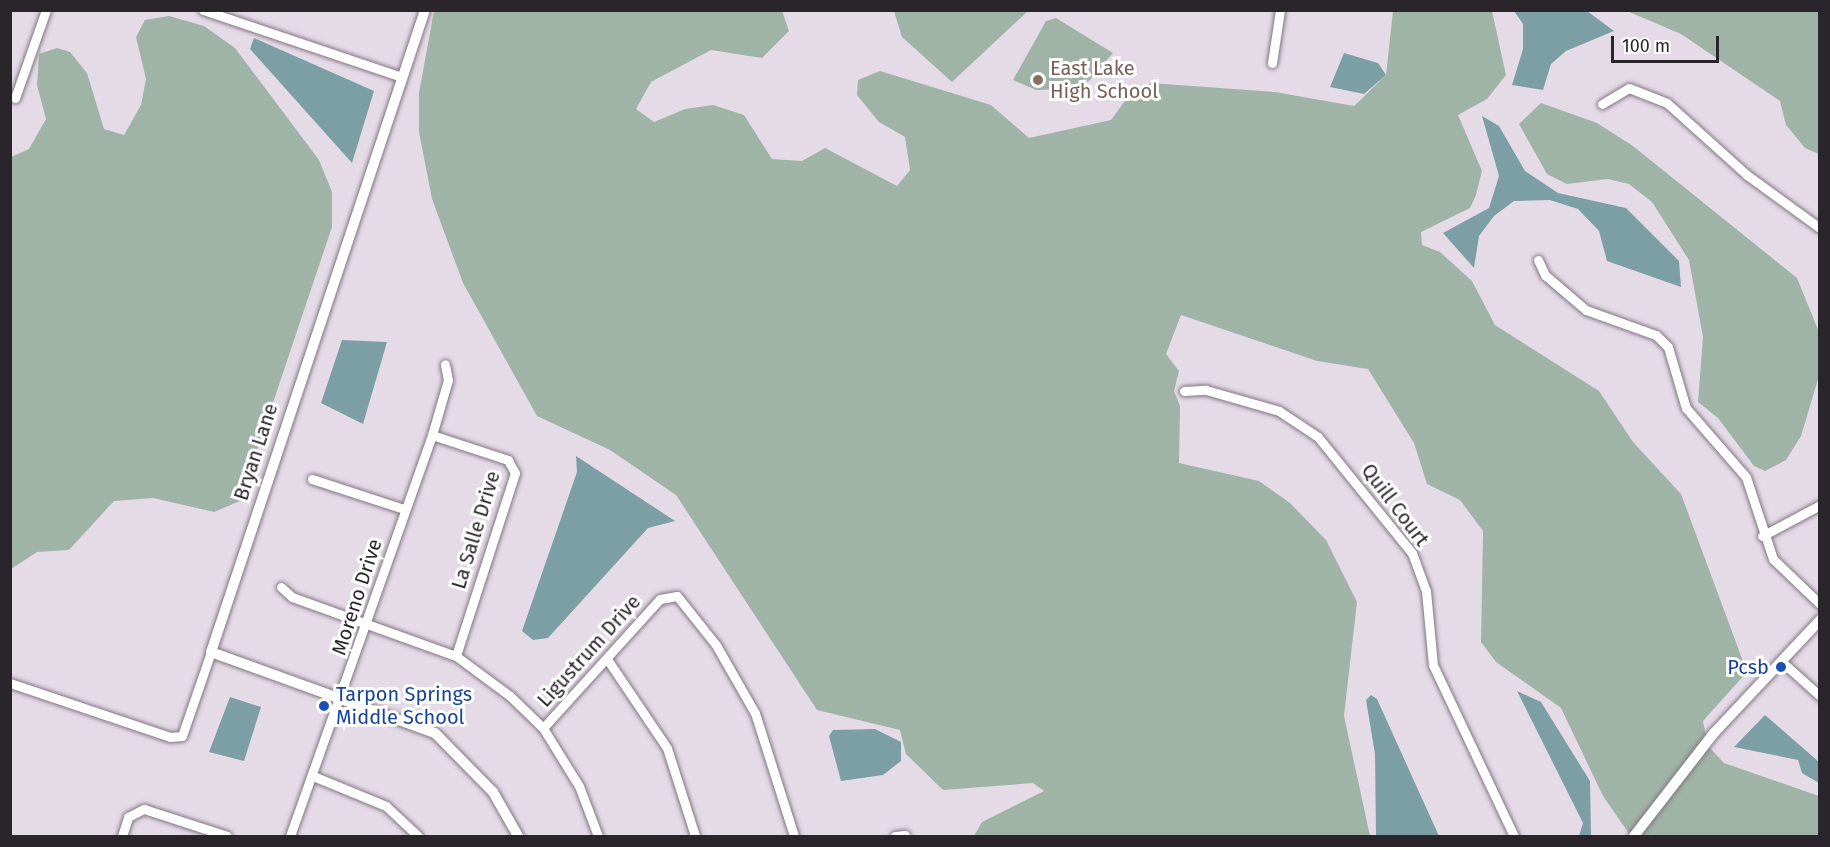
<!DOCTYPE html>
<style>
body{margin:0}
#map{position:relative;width:1830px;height:847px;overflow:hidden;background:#e5dbe7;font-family:"Fira Sans",sans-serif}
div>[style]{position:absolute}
.green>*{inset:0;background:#9fb4a6}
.water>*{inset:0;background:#7c9fa6}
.roads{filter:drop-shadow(0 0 2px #807782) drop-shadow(0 0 2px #807782)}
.minor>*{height:9px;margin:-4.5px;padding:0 4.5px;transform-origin:4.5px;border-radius:4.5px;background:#fff}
.tertiary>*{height:10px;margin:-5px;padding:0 5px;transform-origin:5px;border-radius:5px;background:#fff}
.dots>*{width:16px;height:16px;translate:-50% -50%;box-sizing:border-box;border:3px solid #fff;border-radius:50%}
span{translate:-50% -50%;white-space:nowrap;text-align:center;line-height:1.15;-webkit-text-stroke:6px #fff;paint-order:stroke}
.education-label{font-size:20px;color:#785e54}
.left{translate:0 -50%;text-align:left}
.street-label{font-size:20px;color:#29252a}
.transit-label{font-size:20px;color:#164399}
.right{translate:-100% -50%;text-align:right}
.frame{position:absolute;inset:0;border:12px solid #29252a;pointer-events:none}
.scale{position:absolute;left:1611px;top:36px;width:108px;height:27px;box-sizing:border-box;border:3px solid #29252a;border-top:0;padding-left:8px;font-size:18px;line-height:21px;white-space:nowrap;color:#29252a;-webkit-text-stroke:4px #fff;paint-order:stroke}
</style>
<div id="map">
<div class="green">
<div style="clip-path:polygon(434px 11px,782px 11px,789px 31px,762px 58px,711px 50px,651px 82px,636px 109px,654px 122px,685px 109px,713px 105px,744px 115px,772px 159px,802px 161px,825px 148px,897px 186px,910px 170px,905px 137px,879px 122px,857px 95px,858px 80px,880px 71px,991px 105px,1029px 138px,1111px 120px,1127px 98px,1151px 83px,1275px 92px,1354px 106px,1386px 75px,1393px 11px,1492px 11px,1506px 75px,1487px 99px,1458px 115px,1482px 171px,1476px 195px,1470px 208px,1421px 232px,1422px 245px,1440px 252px,1472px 281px,1495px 325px,1599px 391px,1633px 442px,1681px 494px,1747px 672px,1703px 721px,1706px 736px,1630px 835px,1603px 796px,1561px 708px,1496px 662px,1481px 642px,1483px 531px,1460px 500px,1427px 484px,1414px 443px,1368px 369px,1317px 361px,1181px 315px,1166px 354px,1179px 371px,1174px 391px,1180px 406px,1179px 463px,1259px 481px,1290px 503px,1326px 540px,1357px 602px,1344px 716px,1370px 836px,974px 836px,982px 822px,1044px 791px,1033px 783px,943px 790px,906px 754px,900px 730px,817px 710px,676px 495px,610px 450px,537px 416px,463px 283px,432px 199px,419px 132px,419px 93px)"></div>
<div style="clip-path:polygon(894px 11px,894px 10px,1028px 11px,952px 82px,902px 37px)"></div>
<div style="clip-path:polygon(1627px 11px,1819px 11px,1819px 154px,1805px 148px,1786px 125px,1780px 101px,1681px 34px)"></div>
<div style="clip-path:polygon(169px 16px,204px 26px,235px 48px,319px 160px,332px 192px,332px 227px,240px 501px,214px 512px,153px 498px,114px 501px,69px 550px,37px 552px,11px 569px,11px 157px,29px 149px,46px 119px,37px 85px,39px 54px,57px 48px,70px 52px,87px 73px,104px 129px,124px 135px,141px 105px,146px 79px,136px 37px,145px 20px)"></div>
<div style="clip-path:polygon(1056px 18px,1113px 53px,1089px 81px,1071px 89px,1036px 90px,1013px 80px,1046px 21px)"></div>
<div style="clip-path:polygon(1541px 103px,1597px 123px,1633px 146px,1797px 278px,1819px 332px,1819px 376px,1801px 436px,1786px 460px,1765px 471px,1754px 466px,1718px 418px,1698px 402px,1703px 337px,1689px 260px,1652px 202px,1629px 184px,1608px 179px,1567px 184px,1547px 174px,1519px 124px)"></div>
<div style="clip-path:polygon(1708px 746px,1724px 763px,1819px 796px,1819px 836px,1639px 836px)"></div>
</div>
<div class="water">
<div style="clip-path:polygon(1514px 11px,1587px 11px,1614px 31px,1566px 51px,1551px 64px,1543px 90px,1512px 85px,1523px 49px,1523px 24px)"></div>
<div style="clip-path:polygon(254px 38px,374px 91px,352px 163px,250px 49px)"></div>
<div style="clip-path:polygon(1344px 53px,1378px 63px,1386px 75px,1364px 94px,1330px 87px)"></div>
<div style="clip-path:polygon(1482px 116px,1499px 126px,1525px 171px,1558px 193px,1626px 208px,1679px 261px,1681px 287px,1607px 261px,1599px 231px,1578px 209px,1550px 200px,1514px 201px,1494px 216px,1479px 236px,1474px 268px,1443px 233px,1489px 208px,1499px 176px)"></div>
<div style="clip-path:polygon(342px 340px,387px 342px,363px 424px,321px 403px)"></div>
<div style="clip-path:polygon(576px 456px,675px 521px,648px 528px,548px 638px,533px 640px,522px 631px,577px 472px)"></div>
<div style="clip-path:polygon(1517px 691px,1541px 702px,1590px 781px,1591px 836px,1579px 836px,1583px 823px)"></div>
<div style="clip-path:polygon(1371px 695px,1377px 699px,1439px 836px,1376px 836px,1375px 754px,1366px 700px)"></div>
<div style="clip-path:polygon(230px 697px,261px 707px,244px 761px,209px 752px)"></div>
<div style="clip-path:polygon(1765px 715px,1819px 762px,1819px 783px,1802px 773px,1798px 760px,1734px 747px)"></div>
<div style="clip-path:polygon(875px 729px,901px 742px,901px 761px,883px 775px,841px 781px,829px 736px,833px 730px)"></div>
</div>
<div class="roads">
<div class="minor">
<div style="left:203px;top:10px;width:210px;rotate:18.6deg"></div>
<div style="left:1272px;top:63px;width:54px;rotate:-81.4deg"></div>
<div style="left:15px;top:98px;width:93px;rotate:-70.6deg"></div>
<div style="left:1602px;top:104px;width:31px;rotate:-31deg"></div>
<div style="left:1629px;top:88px;width:41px;rotate:21.5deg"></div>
<div style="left:1667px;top:103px;width:108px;rotate:42deg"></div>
<div style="left:1747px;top:175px;width:90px;rotate:36deg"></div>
<div style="left:1538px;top:260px;width:17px;rotate:65deg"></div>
<div style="left:1545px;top:275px;width:54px;rotate:40.5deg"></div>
<div style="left:1586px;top:310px;width:74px;rotate:19.7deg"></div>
<div style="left:1656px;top:335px;width:17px;rotate:45deg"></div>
<div style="left:1668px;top:347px;width:64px;rotate:73.6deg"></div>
<div style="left:1686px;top:408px;width:91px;rotate:49deg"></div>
<div style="left:1746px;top:477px;width:86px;rotate:71.8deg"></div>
<div style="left:1773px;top:559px;width:65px;rotate:43.8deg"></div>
<div style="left:1184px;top:391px;width:22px;rotate:-3deg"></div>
<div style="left:1206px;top:390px;width:76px;rotate:16deg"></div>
<div style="left:1279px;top:411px;width:47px;rotate:33.7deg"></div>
<div style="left:1318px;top:437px;width:149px;rotate:51deg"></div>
<div style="left:1412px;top:553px;width:40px;rotate:69.8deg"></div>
<div style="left:1426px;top:591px;width:74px;rotate:84.6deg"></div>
<div style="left:1433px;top:665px;width:189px;rotate:64.7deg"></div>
<div style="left:432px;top:435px;width:80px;rotate:18.2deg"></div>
<div style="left:508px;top:460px;width:15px;rotate:62deg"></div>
<div style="left:515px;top:473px;width:192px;rotate:107.9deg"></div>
<div style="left:312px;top:479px;width:97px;rotate:18.1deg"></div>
<div style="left:1762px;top:536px;width:66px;rotate:-28.1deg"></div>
<div style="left:281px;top:587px;width:15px;rotate:42deg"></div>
<div style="left:292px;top:597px;width:174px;rotate:19.8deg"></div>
<div style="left:456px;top:656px;width:67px;rotate:36.5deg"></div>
<div style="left:510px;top:696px;width:46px;rotate:44.1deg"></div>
<div style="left:543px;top:728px;width:68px;rotate:58.2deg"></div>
<div style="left:579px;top:786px;width:53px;rotate:69.2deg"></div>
<div style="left:607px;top:659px;width:107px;rotate:56deg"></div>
<div style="left:667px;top:748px;width:92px;rotate:72.3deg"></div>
<div style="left:1781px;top:661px;width:52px;rotate:41.9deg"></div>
<div style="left:10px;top:683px;width:169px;rotate:18.6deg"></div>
<div style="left:170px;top:737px;width:12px;rotate:-5deg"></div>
<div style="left:182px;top:736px;width:89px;rotate:-71deg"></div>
<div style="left:543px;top:728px;width:174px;rotate:-47.8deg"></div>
<div style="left:660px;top:599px;width:17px;rotate:-10deg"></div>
<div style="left:677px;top:596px;width:63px;rotate:51.5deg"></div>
<div style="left:716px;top:645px;width:78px;rotate:60.2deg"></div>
<div style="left:755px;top:713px;width:129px;rotate:72.4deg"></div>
<div style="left:313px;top:776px;width:79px;rotate:22.3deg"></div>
<div style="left:386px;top:806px;width:44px;rotate:43.2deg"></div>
<div style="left:122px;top:836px;width:20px;rotate:-72deg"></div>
<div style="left:128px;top:817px;width:18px;rotate:-27deg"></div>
<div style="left:144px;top:809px;width:87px;rotate:18deg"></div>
<div style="left:290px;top:836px;width:425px;rotate:-70.5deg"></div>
<div style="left:432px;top:435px;width:57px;rotate:-73.8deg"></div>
<div style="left:448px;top:380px;width:16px;rotate:-101deg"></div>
<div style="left:895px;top:836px;width:10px;rotate:-6deg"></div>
</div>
<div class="tertiary">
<div style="left:425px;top:10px;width:677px;rotate:108.43deg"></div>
<div style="left:211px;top:652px;width:238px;rotate:19.9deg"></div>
<div style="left:435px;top:733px;width:83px;rotate:45.5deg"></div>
<div style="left:493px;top:792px;width:51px;rotate:60.4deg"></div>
<div style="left:1634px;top:836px;width:130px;rotate:-52.2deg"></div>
<div style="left:1714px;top:733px;width:155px;rotate:-46.8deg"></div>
</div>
</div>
<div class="dots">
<div style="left:1038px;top:80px;background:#8d6e63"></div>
<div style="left:1781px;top:667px;background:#1a4fb4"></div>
<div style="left:324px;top:706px;background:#1a4fb4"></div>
</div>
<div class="education-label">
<span class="left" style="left:1050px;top:80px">East Lake<br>High School</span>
</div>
<div class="street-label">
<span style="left:256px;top:452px;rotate:-72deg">Bryan Lane</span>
<span style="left:1395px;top:505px;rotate:53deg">Quill Court</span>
<span style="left:476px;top:530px;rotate:-73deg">La Salle Drive</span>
<span style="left:357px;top:597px;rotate:-72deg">Moreno Drive</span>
<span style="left:589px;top:651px;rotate:-48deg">Ligustrum Drive</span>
</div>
<div class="transit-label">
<span class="right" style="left:1769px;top:667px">Pcsb</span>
<span class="left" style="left:336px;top:706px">Tarpon Springs<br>Middle School</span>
</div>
<div class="frame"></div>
<div class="scale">100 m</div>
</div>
